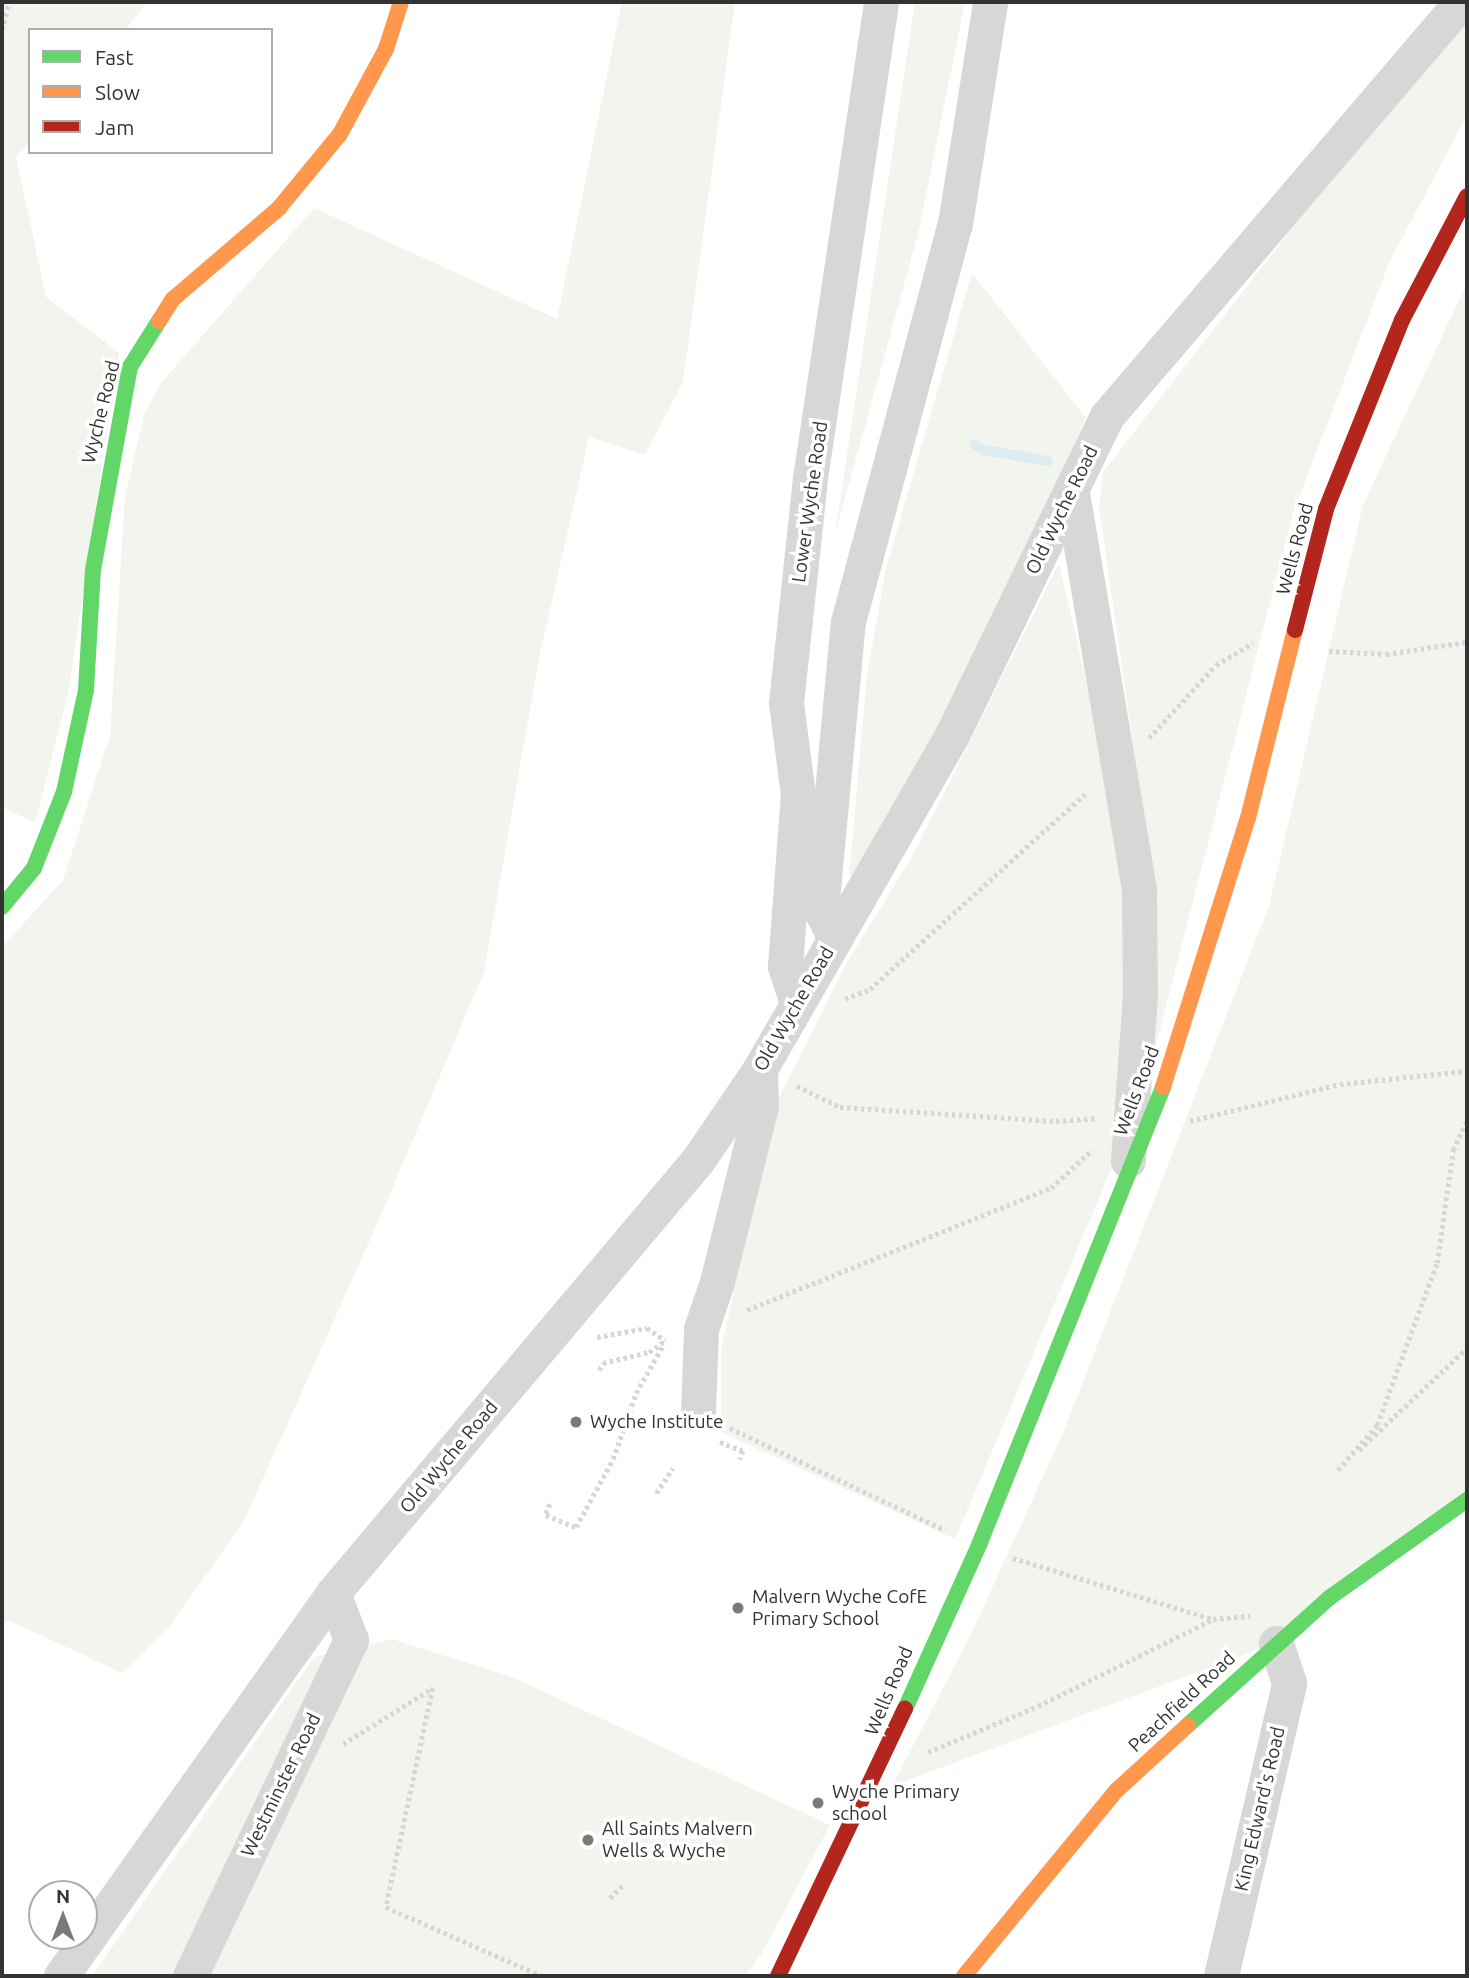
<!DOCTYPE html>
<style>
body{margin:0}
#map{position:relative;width:1469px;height:1978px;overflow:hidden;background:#fff;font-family:Ubuntu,sans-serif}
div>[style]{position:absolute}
.green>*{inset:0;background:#f1f5ed}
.stream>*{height:10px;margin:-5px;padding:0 5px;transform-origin:5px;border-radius:5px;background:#ddebf3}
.path>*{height:4.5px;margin-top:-2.25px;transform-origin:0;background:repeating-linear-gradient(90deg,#d6d6d6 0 3.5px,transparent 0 7px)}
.street>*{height:35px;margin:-17.5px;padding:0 17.5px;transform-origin:17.5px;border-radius:17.5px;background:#d7d7d7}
.fast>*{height:16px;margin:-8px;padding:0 8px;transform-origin:8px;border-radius:8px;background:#63d668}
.slow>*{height:16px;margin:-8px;padding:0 8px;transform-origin:8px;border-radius:8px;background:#ff974d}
.jam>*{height:16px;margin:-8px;padding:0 8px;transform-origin:8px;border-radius:8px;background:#b3261e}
.dots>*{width:19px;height:19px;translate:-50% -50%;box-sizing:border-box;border:4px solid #fff;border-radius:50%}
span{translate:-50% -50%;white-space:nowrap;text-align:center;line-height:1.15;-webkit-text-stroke:7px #fff;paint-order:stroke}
.street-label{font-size:19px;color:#333}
.poi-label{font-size:19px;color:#333}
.left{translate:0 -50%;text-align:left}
.frame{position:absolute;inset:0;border:4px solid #333;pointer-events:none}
.legend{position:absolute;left:28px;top:28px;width:245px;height:126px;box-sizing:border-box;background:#fff;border:2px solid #adadad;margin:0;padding:9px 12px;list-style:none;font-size:21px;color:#333}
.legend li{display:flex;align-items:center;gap:14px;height:35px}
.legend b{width:35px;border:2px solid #adadad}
.north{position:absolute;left:28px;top:1880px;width:70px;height:70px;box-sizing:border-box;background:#fff;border:2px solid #adadad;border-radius:50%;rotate:0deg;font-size:19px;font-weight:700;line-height:28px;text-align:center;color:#333}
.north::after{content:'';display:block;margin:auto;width:24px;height:32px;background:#7a7a7a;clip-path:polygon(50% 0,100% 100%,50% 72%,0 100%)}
</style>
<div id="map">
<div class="green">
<div style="clip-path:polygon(2px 2px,147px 2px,125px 30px,30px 30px,30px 142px,16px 157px,46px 297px,119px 353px,68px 694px,35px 823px,2px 807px)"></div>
<div style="clip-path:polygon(622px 2px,735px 2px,683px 382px,645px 455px,589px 437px,539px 658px,484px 972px,378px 1222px,243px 1523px,169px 1627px,122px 1673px,10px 1621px,2px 1622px,2px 947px,63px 880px,110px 736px,125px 497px,144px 415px,160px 384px,314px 208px,557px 319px)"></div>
<div style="clip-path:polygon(915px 2px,965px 2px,918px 234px,835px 535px)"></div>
<div style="clip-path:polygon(1467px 3px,1467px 115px,1389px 263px,1293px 513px,1149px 1072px,1155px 900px,1099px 506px,1103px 472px)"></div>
<div style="clip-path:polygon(972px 273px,1086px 418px,1014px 584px,863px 876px,849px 877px,867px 675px,886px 568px)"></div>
<div style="clip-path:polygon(1467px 283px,1467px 1500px,1276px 1643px,892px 1786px,971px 1634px,1063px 1433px,1269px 906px,1363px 505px)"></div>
<div style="clip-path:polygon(1059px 563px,1102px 750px,1125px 892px,1127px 960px,1116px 1158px,955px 1539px,721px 1432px,721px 1349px,777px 1102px,846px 964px,913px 855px)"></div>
<div style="clip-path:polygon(392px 1639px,512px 1677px,830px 1825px,762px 1953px,745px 1976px,92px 1976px,314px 1657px)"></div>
</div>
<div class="stream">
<div style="left:974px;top:444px;width:12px;rotate:31deg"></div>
<div style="left:984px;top:450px;width:65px;rotate:9.8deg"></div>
</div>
<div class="path">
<div style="left:2px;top:30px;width:29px;rotate:-76deg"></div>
<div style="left:1329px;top:651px;width:57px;rotate:3deg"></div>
<div style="left:1386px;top:654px;width:82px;rotate:-8.4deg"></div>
<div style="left:1149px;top:738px;width:99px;rotate:-47.5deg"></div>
<div style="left:1216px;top:665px;width:43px;rotate:-30.7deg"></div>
<div style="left:845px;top:999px;width:27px;rotate:-22deg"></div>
<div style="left:870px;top:989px;width:290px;rotate:-42.2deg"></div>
<div style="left:797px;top:1086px;width:48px;rotate:26deg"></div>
<div style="left:840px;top:1107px;width:216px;rotate:3.7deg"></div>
<div style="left:1056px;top:1121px;width:39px;rotate:-4deg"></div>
<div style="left:1190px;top:1121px;width:154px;rotate:-13.9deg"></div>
<div style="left:1340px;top:1084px;width:128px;rotate:-5.8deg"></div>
<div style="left:747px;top:1310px;width:328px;rotate:-21.9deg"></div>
<div style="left:1051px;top:1188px;width:56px;rotate:-42.8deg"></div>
<div style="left:597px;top:1337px;width:51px;rotate:-10.2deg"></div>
<div style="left:647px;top:1328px;width:22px;rotate:34deg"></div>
<div style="left:599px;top:1370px;width:8px;rotate:-60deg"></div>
<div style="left:603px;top:1363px;width:47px;rotate:-13.4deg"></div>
<div style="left:649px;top:1352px;width:19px;rotate:-35deg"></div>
<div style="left:730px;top:1428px;width:236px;rotate:25.4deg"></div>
<div style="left:720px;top:1442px;width:25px;rotate:21deg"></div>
<div style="left:743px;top:1451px;width:9px;rotate:108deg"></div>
<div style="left:1359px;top:1450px;width:149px;rotate:-43.4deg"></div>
<div style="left:1338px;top:1470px;width:60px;rotate:-49.1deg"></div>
<div style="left:1377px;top:1425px;width:173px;rotate:-69.7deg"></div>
<div style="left:1437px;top:1263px;width:114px;rotate:-81.9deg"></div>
<div style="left:1453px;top:1150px;width:33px;rotate:-65deg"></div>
<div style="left:656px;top:1493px;width:30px;rotate:-56deg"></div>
<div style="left:550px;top:1504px;width:12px;rotate:110deg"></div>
<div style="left:546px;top:1515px;width:32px;rotate:22deg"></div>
<div style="left:576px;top:1527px;width:77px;rotate:-61.4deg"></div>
<div style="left:613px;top:1459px;width:70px;rotate:-70.8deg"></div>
<div style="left:636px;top:1393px;width:53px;rotate:-60.5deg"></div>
<div style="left:1013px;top:1558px;width:209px;rotate:17deg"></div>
<div style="left:1213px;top:1619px;width:37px;rotate:-5deg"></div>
<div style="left:343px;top:1744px;width:106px;rotate:-31.9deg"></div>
<div style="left:433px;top:1688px;width:224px;rotate:102.1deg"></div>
<div style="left:386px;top:1907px;width:171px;rotate:23.9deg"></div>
<div style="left:928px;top:1752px;width:119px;rotate:-22.7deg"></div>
<div style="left:1038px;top:1706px;width:193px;rotate:-26.4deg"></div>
<div style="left:610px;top:1898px;width:17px;rotate:-45deg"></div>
</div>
<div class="street">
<div style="left:1072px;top:493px;width:403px;rotate:80.4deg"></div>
<div style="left:1139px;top:890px;width:106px;rotate:89.5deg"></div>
<div style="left:1140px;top:996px;width:165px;rotate:94.2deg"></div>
<div style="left:835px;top:938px;width:30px;rotate:-117deg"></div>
<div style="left:821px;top:911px;width:290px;rotate:-84.7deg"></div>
<div style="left:848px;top:622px;width:412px;rotate:-75deg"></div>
<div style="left:955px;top:224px;width:225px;rotate:-81deg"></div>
<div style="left:797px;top:1003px;width:39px;rotate:-108deg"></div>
<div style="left:785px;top:966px;width:171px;rotate:-85.7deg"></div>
<div style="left:798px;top:795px;width:93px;rotate:-97.4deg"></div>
<div style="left:786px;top:703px;width:226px;rotate:-83.9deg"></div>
<div style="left:810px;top:478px;width:481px;rotate:-81.5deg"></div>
<div style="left:698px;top:1412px;width:83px;rotate:-87.9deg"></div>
<div style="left:701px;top:1329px;width:50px;rotate:-71.2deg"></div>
<div style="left:717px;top:1282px;width:181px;rotate:-76deg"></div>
<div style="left:761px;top:1106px;width:37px;rotate:-92deg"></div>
<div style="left:61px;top:1976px;width:470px;rotate:-54.6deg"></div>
<div style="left:333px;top:1593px;width:566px;rotate:-49.87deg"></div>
<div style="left:698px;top:1160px;width:110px;rotate:-55.7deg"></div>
<div style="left:760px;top:1069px;width:385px;rotate:-60.1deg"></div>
<div style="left:952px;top:735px;width:355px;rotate:-64.1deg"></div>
<div style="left:1107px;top:416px;width:545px;rotate:-49.47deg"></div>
<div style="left:190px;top:1976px;width:373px;rotate:-64.4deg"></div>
<div style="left:351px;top:1640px;width:50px;rotate:-111deg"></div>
<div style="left:1221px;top:1976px;width:301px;rotate:-76.9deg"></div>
<div style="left:1289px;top:1683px;width:42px;rotate:-108deg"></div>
</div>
<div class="fast">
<div style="left:2px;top:907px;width:50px;rotate:-50.6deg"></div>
<div style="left:34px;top:868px;width:82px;rotate:-68.5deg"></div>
<div style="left:64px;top:792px;width:104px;rotate:-77.8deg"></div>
<div style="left:86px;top:690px;width:120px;rotate:-86.7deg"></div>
<div style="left:93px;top:570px;width:206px;rotate:-79.7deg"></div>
<div style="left:130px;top:367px;width:54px;rotate:-57.8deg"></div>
<div style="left:905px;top:1709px;width:180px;rotate:-65.7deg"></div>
<div style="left:979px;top:1545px;width:494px;rotate:-68.1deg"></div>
<div style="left:1188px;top:1725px;width:190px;rotate:-42deg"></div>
<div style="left:1329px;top:1598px;width:169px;rotate:-35.4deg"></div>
</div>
<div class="slow">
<div style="left:159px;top:321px;width:26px;rotate:-58deg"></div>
<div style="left:173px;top:299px;width:140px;rotate:-40.6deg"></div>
<div style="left:279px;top:208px;width:96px;rotate:-50.5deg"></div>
<div style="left:340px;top:134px;width:97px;rotate:-61.6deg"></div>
<div style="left:386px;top:49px;width:49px;rotate:-72.3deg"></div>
<div style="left:1163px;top:1087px;width:282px;rotate:-72.5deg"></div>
<div style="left:1248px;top:818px;width:194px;rotate:-76deg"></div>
<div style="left:964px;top:1976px;width:241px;rotate:-50.6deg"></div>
<div style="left:1117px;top:1790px;width:96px;rotate:-42.5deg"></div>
</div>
<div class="jam">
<div style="left:1295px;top:630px;width:125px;rotate:-75.6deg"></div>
<div style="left:1326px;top:509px;width:204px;rotate:-68.1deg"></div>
<div style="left:1402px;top:320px;width:140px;rotate:-62.3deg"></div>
<div style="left:778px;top:1976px;width:296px;rotate:-64.6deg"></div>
</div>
<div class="dots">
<div style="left:576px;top:1422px;background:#7a7a7a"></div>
<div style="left:738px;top:1608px;background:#7a7a7a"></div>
<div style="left:818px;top:1803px;background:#7a7a7a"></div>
<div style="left:588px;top:1840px;background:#7a7a7a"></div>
</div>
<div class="street-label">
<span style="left:101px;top:412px;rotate:-76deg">Wyche Road</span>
<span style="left:810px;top:502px;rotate:-82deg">Lower Wyche Road</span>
<span style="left:1062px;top:510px;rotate:-64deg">Old Wyche Road</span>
<span style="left:1295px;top:549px;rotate:-75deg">Wells Road</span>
<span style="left:794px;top:1009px;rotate:-60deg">Old Wyche Road</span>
<span style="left:1137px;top:1091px;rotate:-69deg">Wells Road</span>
<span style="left:449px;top:1457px;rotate:-50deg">Old Wyche Road</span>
<span style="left:889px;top:1691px;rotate:-67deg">Wells Road</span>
<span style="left:1182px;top:1702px;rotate:-43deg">Peachfield Road</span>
<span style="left:281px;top:1785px;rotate:-64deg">Westminster Road</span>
<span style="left:1260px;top:1809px;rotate:-77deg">King Edward's Road</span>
</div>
<div class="poi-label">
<span class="left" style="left:590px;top:1422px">Wyche Institute</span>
<span class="left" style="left:752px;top:1608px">Malvern Wyche CofE<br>Primary School</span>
<span class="left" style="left:832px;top:1803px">Wyche Primary<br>school</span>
<span class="left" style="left:602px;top:1840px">All Saints Malvern<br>Wells &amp; Wyche</span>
</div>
<div class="frame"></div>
<ul class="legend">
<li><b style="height:9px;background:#63d668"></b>Fast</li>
<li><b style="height:9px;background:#ff974d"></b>Slow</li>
<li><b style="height:9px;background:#b3261e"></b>Jam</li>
</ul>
<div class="north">N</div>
</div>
